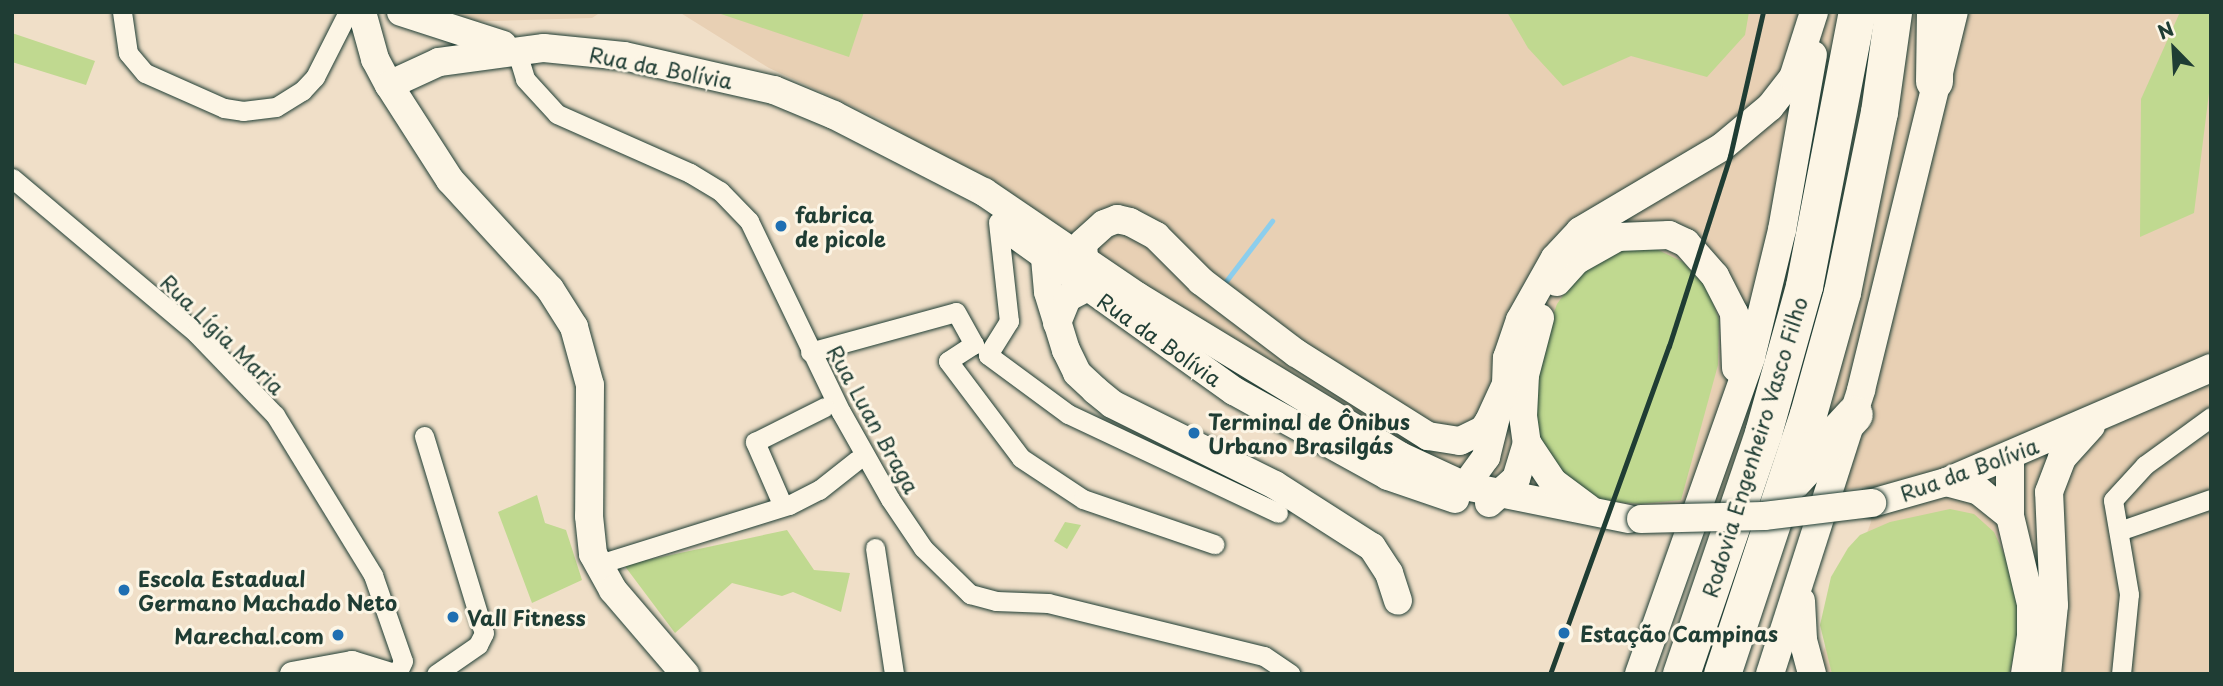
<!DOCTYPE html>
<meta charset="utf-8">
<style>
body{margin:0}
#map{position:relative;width:2223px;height:686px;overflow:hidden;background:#f0dfc8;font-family:"Playpen Sans",sans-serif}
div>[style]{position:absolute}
.built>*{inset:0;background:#e8d0b4}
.green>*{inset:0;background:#c0d990}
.stream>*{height:5px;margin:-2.5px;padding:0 2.5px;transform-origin:2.5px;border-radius:2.5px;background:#8cceed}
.roads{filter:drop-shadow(0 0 2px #1f3d34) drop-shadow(0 0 2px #1f3d34)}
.minor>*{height:19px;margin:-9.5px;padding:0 9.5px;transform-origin:9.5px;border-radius:9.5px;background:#fcf5e5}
.tertiary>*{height:24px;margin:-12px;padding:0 12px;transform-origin:12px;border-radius:12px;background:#fcf5e5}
.secondary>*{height:28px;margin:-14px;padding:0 14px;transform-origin:14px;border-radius:14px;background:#fcf5e5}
.motorway>*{height:37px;margin:-18.5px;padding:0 18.5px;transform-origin:18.5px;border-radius:18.5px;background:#fcf5e5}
.rail>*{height:5px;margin:-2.5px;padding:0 2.5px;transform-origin:2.5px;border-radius:2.5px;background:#1f3d34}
.bridges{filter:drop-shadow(0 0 2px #1f3d34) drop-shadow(0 0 2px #1f3d34)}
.secondary-bridge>*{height:28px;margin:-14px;padding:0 14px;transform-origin:14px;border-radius:14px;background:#fcf5e5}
.dots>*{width:19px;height:19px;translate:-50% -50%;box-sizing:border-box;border:4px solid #fcf5e5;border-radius:50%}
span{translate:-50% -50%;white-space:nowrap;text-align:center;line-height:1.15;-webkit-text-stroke:6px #fcf5e5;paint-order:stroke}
.street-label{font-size:21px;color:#1f3d34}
.poi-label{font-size:21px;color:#1f3d34;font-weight:700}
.left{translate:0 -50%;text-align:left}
.right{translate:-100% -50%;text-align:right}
.frame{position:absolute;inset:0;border:14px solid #1f3d34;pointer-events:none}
.north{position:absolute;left:2139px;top:14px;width:70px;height:70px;-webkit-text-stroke:5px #fcf5e5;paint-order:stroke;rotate:336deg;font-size:19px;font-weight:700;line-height:28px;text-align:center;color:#1f3d34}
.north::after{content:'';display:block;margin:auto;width:24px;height:32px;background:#1f3d34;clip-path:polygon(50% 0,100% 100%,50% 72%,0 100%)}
</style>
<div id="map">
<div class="built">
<div style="clip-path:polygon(456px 12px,601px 12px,592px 18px,463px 22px)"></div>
<div style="clip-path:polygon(679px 12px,2211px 12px,2211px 674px,1815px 674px,1871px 522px,1874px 486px,1725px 503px,1605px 505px,1414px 463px,880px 119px,769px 68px)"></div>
</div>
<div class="green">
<div style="clip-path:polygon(715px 12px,864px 12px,849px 57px)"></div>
<div style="clip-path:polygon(1507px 12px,1749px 12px,1745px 35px,1707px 77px,1631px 56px,1563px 86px,1528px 48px)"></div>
<div style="clip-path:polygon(2180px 12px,2211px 12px,2211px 77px,2194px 213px,2140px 237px,2141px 99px)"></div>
<div style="clip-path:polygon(12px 33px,95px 61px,86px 85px,12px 62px)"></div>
<div style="clip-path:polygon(1652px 247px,1683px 262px,1708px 289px,1719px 320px,1718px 365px,1681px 500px,1640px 504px,1606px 501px,1578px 491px,1549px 468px,1531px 409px,1546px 334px,1557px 304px,1577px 276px,1620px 250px)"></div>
<div style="clip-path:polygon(537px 495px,545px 523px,566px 530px,582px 580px,532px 603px,498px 512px)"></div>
<div style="clip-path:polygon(1950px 509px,1974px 514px,1994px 532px,2009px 565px,2018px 603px,2019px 638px,2009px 674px,1832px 674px,1820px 625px,1831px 577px,1848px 548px,1860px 535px,1890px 522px)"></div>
<div style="clip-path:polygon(1065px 522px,1081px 525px,1067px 549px,1054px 541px)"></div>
<div style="clip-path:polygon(787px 530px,814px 570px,850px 573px,841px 612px,793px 592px,782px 596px,732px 583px,675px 633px,624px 565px)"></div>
</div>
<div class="stream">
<div style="left:1223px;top:285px;width:81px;rotate:-52.6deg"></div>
</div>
<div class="roads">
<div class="minor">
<div style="left:122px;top:12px;width:41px;rotate:81.7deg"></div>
<div style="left:128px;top:53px;width:26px;rotate:50deg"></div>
<div style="left:145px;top:73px;width:86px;rotate:23.9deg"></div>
<div style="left:224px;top:108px;width:19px;rotate:9deg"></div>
<div style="left:243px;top:111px;width:33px;rotate:-7deg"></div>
<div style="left:276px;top:107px;width:31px;rotate:-32deg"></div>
<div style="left:302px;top:91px;width:19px;rotate:-47deg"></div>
<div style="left:315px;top:77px;width:73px;rotate:-63.1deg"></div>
<div style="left:516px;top:49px;width:31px;rotate:73deg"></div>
<div style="left:525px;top:79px;width:47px;rotate:47.6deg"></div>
<div style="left:557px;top:114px;width:145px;rotate:23.9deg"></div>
<div style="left:690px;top:173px;width:35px;rotate:31deg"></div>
<div style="left:720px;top:191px;width:42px;rotate:46deg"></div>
<div style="left:749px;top:221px;width:212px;rotate:64.3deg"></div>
<div style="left:841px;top:412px;width:100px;rotate:60.6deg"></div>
<div style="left:890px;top:499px;width:59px;rotate:56deg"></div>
<div style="left:923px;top:548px;width:66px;rotate:44.4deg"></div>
<div style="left:970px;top:594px;width:27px;rotate:15deg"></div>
<div style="left:996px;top:601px;width:52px;rotate:2.2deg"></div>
<div style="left:1048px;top:603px;width:222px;rotate:13.8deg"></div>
<div style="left:1264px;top:656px;width:32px;rotate:34deg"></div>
<div style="left:12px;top:178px;width:241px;rotate:40.1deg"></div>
<div style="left:196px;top:333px;width:114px;rotate:46.1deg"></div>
<div style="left:275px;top:415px;width:188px;rotate:58.5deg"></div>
<div style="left:373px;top:575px;width:91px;rotate:70.8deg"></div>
<div style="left:403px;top:661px;width:14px;rotate:115deg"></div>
<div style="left:998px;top:222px;width:100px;rotate:83.7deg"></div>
<div style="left:1009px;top:321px;width:40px;rotate:122deg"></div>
<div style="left:988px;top:355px;width:99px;rotate:36.4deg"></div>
<div style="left:1068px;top:414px;width:232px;rotate:25.2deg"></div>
<div style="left:810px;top:352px;width:151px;rotate:-15.3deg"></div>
<div style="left:956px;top:312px;width:37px;rotate:61deg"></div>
<div style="left:974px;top:344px;width:31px;rotate:147deg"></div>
<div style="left:948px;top:361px;width:121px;rotate:53deg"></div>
<div style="left:1021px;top:458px;width:74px;rotate:33.5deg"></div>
<div style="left:1083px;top:499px;width:139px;rotate:19deg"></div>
<div style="left:424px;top:436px;width:206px;rotate:73.1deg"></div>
<div style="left:484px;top:633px;width:13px;rotate:117deg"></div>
<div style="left:478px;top:645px;width:51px;rotate:145.4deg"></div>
<div style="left:782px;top:504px;width:68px;rotate:-113.5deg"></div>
<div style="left:755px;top:442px;width:78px;rotate:-26.6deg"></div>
<div style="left:2119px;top:531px;width:97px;rotate:-19.2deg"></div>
<div style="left:875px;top:548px;width:127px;rotate:81.4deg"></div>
<div style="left:596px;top:565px;width:202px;rotate:-17.3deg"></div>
<div style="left:789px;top:505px;width:34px;rotate:-27deg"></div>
<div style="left:819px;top:490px;width:48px;rotate:-38.3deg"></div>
<div style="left:2121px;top:674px;width:80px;rotate:-84.3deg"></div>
<div style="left:2129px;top:594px;width:95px;rotate:-99.7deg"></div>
<div style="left:2113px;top:500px;width:47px;rotate:-47.6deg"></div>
<div style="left:2145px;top:465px;width:82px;rotate:-36deg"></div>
</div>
<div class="tertiary">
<div style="left:292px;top:674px;width:61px;rotate:-10.4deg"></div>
<div style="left:352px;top:663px;width:39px;rotate:17deg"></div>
</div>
<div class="secondary">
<div style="left:362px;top:12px;width:49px;rotate:74.5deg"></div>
<div style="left:375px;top:59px;width:30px;rotate:62deg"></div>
<div style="left:389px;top:85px;width:113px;rotate:57.3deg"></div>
<div style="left:450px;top:180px;width:148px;rotate:47.5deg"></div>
<div style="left:550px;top:289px;width:45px;rotate:57.7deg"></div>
<div style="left:574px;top:327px;width:60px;rotate:74.6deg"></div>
<div style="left:590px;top:385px;width:131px;rotate:90.4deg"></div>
<div style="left:589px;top:516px;width:38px;rotate:84deg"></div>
<div style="left:593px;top:554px;width:41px;rotate:60.9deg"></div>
<div style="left:613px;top:590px;width:111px;rotate:49.4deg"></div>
<div style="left:401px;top:12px;width:107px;rotate:17.9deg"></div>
<div style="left:389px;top:85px;width:55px;rotate:-24.7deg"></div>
<div style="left:439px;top:62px;width:106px;rotate:-7.6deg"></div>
<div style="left:544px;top:48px;width:80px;rotate:5.7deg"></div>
<div style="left:624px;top:56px;width:154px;rotate:12.8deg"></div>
<div style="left:774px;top:90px;width:65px;rotate:22.6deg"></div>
<div style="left:834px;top:115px;width:169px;rotate:27.2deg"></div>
<div style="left:984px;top:192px;width:185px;rotate:34.2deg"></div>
<div style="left:1137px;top:296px;width:308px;rotate:31.3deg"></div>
<div style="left:1400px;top:456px;width:72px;rotate:24.8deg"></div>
<div style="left:1465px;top:486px;width:167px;rotate:11.4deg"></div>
<div style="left:1009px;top:230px;width:277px;rotate:35.6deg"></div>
<div style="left:1234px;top:391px;width:176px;rotate:28.9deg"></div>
<div style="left:1388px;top:476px;width:71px;rotate:18.9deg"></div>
<div style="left:1044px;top:247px;width:45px;rotate:84.9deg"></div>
<div style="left:1048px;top:292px;width:61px;rotate:72.8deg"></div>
<div style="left:1066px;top:350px;width:25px;rotate:64deg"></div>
<div style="left:1077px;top:373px;width:25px;rotate:43deg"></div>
<div style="left:1095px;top:390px;width:22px;rotate:39deg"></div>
<div style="left:1112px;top:404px;width:182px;rotate:26.4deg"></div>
<div style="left:1275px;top:485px;width:115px;rotate:32.6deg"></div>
<div style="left:1372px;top:547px;width:31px;rotate:57deg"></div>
<div style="left:1389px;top:573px;width:29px;rotate:72deg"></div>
<div style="left:1557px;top:282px;width:30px;rotate:-48deg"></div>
<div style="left:1577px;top:260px;width:47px;rotate:-29.3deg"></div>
<div style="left:1618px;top:237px;width:51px;rotate:-2.2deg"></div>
<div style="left:1669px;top:235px;width:19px;rotate:25deg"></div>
<div style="left:1686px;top:243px;width:44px;rotate:48.7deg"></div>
<div style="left:1715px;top:276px;width:42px;rotate:62.8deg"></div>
<div style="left:1734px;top:313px;width:55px;rotate:87.9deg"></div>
<div style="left:1540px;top:318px;width:59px;rotate:104.7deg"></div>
<div style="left:1525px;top:375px;width:41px;rotate:92.8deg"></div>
<div style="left:1523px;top:416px;width:27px;rotate:82deg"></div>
<div style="left:1527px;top:443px;width:47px;rotate:56.3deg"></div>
<div style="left:1553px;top:482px;width:44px;rotate:36.6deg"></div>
<div style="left:1057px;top:323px;width:27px;rotate:-68deg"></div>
<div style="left:1067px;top:298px;width:21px;rotate:-28deg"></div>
<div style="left:1086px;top:288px;width:45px;rotate:-93.8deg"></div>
<div style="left:1083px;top:243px;width:28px;rotate:-42deg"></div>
<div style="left:1104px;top:224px;width:14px;rotate:-21deg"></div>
<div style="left:1117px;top:219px;width:13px;rotate:13deg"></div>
<div style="left:1130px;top:222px;width:30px;rotate:28deg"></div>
<div style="left:1156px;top:236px;width:64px;rotate:45deg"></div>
<div style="left:1201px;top:281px;width:119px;rotate:37.2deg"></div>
<div style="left:1296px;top:353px;width:156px;rotate:32.2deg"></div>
<div style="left:1428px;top:436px;width:32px;rotate:9deg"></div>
<div style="left:1460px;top:441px;width:25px;rotate:-26deg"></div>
<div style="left:1483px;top:430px;width:11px;rotate:-56deg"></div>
<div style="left:1489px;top:421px;width:41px;rotate:-65.3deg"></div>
<div style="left:1506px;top:384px;width:26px;rotate:-88deg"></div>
<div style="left:1507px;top:358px;width:40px;rotate:-71.1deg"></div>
<div style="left:1520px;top:320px;width:71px;rotate:-60.6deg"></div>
<div style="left:1555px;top:258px;width:37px;rotate:-47deg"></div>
<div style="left:1580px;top:231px;width:165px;rotate:-30.6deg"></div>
<div style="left:1722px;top:147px;width:62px;rotate:-39.8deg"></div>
<div style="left:1770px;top:107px;width:37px;rotate:-52deg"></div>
<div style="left:1793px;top:78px;width:69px;rotate:-72.3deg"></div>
<div style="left:2010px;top:456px;width:60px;rotate:90deg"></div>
<div style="left:2010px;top:516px;width:90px;rotate:76.6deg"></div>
<div style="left:2031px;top:604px;width:32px;rotate:90deg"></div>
<div style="left:2031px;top:636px;width:38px;rotate:99deg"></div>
<div style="left:1946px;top:482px;width:34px;rotate:15deg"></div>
<div style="left:1979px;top:491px;width:40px;rotate:39deg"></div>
<div style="left:1465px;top:486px;width:36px;rotate:-54deg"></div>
<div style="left:1486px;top:457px;width:45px;rotate:-76deg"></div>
<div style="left:1489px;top:503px;width:36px;rotate:-42deg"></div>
<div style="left:1516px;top:479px;width:38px;rotate:-73deg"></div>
<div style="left:1872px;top:503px;width:77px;rotate:-15.8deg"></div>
<div style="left:1946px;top:482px;width:288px;rotate:-23.3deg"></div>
<div style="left:1801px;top:601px;width:39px;rotate:87deg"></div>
<div style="left:1803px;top:640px;width:35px;rotate:75deg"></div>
<div style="left:1639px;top:674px;width:336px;rotate:-70.5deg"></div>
<div style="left:1751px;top:357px;width:131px;rotate:-76.3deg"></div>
<div style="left:1782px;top:230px;width:178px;rotate:-80deg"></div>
<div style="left:1770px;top:674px;width:298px;rotate:-72.2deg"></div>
<div style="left:1861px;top:390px;width:389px;rotate:-76.2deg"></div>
<div style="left:2047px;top:674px;width:69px;rotate:-84.2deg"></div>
<div style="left:2054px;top:605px;width:113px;rotate:-92.5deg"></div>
<div style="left:2049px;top:492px;width:36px;rotate:-69deg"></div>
<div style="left:2062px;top:458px;width:43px;rotate:-47.8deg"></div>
</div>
<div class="motorway">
<div style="left:1934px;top:81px;width:69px;rotate:-89.2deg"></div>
<div style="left:1792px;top:481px;width:91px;rotate:-47.2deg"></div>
<div style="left:1681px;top:674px;width:255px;rotate:-71.2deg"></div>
<div style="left:1763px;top:433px;width:153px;rotate:-74.4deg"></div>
<div style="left:1804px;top:286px;width:279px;rotate:-79.1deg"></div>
<div style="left:1722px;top:674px;width:274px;rotate:-71.7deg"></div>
<div style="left:1808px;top:414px;width:127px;rotate:-74.4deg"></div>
<div style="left:1842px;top:292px;width:184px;rotate:-78.4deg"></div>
<div style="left:1879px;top:112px;width:101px;rotate:-82deg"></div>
</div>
</div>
<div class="rail">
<div style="left:1550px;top:674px;width:349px;rotate:-70.1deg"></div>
<div style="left:1669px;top:346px;width:200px;rotate:-72.2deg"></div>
<div style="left:1730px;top:156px;width:148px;rotate:-77.1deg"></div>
</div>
<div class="bridges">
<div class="secondary-bridge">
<div style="left:1641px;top:519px;width:123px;rotate:-1.4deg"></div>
<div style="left:1764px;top:516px;width:109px;rotate:-6.9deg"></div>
</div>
</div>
<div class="dots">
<div style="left:781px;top:226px;background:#1f6fb2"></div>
<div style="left:1194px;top:433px;background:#1f6fb2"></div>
<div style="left:124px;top:590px;background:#1f6fb2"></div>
<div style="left:453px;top:617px;background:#1f6fb2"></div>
<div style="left:1564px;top:633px;background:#1f6fb2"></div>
<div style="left:338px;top:635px;background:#1f6fb2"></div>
</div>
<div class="street-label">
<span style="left:661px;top:67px;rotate:11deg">Rua da Bolívia</span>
<span style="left:223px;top:334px;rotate:44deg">Rua Lígia Maria</span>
<span style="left:1160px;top:339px;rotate:35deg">Rua da Bolívia</span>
<span style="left:874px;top:419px;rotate:61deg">Rua Luan Braga</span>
<span style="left:1754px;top:447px;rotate:-73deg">Rodovia Engenheiro Vasco Filho</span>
<span style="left:1969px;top:469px;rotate:-20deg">Rua da Bolívia</span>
</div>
<div class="poi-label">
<span class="left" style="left:795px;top:226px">fabrica<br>de picole</span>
<span class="left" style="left:1208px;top:433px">Terminal de Ônibus<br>Urbano Brasilgás</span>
<span class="left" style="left:138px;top:590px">Escola Estadual<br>Germano Machado Neto</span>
<span class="left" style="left:467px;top:617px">Vall Fitness</span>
<span class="left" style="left:1580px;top:633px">Estação Campinas</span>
<span class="right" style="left:324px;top:635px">Marechal.com</span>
</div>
<div class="frame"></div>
<div class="north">N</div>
</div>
